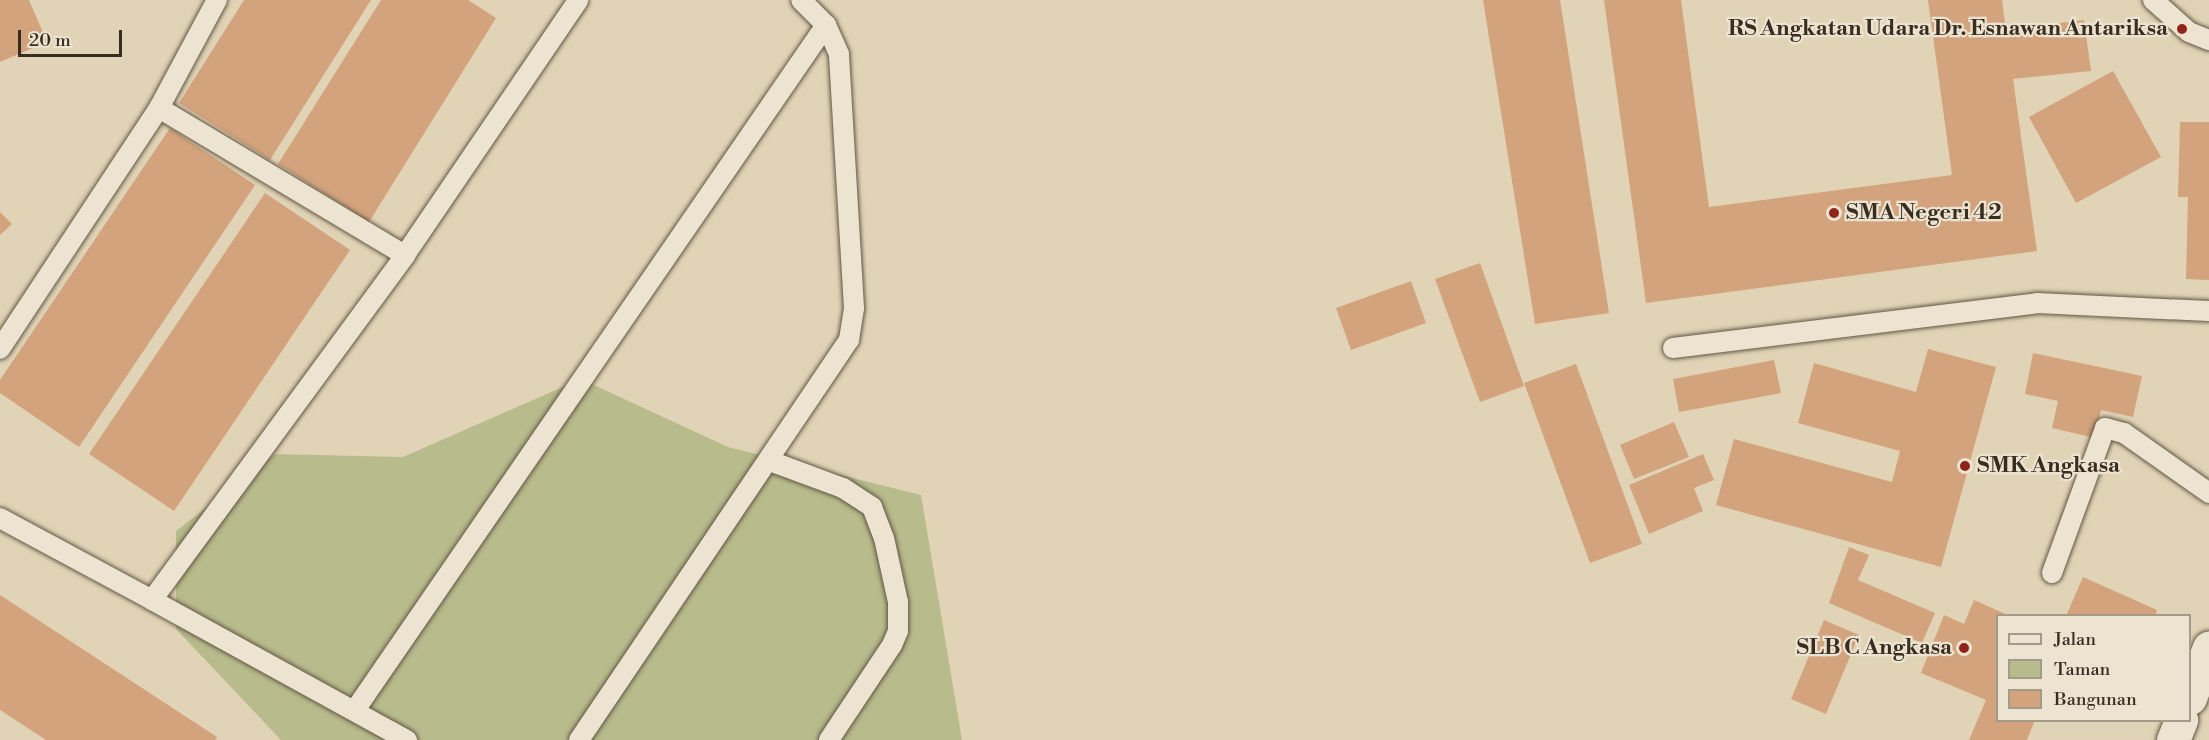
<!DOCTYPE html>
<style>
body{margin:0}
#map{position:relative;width:2209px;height:740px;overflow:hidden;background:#e1d4b6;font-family:"Libre Bodoni",serif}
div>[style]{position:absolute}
.green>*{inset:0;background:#b8bb8b}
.building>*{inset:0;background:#d3a37d}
.roads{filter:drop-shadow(0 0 2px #625746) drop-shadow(0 0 2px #625746)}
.lane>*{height:20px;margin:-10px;padding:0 10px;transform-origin:10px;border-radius:10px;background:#ece3d0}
.street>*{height:33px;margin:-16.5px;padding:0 16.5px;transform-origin:16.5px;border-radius:16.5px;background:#ece3d0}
.dots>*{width:16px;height:16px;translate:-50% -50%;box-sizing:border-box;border:3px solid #ece3d0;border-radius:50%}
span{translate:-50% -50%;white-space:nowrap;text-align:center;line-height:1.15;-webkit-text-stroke:4.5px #ece3d0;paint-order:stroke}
.poi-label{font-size:22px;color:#372d21;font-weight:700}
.right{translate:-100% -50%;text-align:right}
.left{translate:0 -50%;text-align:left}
.legend{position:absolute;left:1996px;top:614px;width:195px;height:108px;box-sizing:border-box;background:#ece3d0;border:2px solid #a49a8a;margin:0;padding:8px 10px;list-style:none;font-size:18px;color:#372d21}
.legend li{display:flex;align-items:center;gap:12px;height:30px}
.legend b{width:30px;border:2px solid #a49a8a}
.scale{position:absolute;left:18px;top:30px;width:104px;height:27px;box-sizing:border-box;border:3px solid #372d21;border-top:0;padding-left:8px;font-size:18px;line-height:21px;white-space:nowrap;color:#372d21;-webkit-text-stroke:4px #ece3d0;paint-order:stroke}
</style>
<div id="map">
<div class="green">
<div style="clip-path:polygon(581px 379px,728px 447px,921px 495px,962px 740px,281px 740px,176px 629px,176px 531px,275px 454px,403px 457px)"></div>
</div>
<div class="building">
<div style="clip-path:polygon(0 0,29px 0,47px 42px,0 62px)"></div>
<div style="clip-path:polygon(244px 0,371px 0,270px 160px,179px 103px)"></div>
<div style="clip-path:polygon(381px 0,468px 0,496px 18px,369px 222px,278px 164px)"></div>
<div style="clip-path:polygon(1483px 0,1560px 0,1609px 313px,1535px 324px)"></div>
<div style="clip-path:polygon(1604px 0,1681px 0,1709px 207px,1952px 175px,1928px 0,2002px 0,2006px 30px,2084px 20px,2091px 71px,2013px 79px,2037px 251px,1646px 303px)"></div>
<div style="clip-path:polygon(2113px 71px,2161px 157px,2076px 203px,2029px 117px)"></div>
<div style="clip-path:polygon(2180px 122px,2209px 122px,2209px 280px,2186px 279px,2188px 197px,2178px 197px)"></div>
<div style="clip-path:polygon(170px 128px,255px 185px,79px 447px,0 393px,0 380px)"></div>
<div style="clip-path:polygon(265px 193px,350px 250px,174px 511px,89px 454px)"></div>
<div style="clip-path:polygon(0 212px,12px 224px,0 235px)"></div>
<div style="clip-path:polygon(1480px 263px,1524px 386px,1480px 402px,1435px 279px)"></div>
<div style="clip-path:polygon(1411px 281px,1426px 323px,1351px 350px,1336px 308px)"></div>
<div style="clip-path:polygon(1928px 349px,1996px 367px,1941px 567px,1716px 505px,1734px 439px,1892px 482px,1900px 451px,1798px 423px,1814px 363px,1916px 392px)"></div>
<div style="clip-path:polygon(2033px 353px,2142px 376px,2133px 417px,2101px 410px,2095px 438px,2052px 428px,2058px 401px,2025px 394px)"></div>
<div style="clip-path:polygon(1774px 360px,1781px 393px,1679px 412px,1673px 379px)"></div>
<div style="clip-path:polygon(1576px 364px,1642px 544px,1590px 563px,1524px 383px)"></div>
<div style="clip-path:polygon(1674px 422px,1689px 457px,1634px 479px,1620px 445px)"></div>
<div style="clip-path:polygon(1703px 454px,1714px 480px,1694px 488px,1703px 511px,1649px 534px,1629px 485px)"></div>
<div style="clip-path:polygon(1849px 547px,1869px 555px,1858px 580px,1935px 613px,1922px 643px,1829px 603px)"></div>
<div style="clip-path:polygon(2083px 577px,2157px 610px,2155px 616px,2066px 616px)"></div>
<div style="clip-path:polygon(0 595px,217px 737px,215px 740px,46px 740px,0 710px)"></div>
<div style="clip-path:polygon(1974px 600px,2010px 616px,1998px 616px,1998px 720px,2035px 720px,2027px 740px,1969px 740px,1986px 700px,1921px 673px,1944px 615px,1964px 624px)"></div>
<div style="clip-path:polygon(1824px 620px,1859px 635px,1826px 714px,1791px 699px)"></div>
</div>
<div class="roads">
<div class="lane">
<div style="left:2153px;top:0;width:48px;rotate:41.6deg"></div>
<div style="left:2189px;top:32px;width:22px;rotate:22deg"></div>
<div style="left:159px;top:108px;width:287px;rotate:30.9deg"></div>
<div style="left:1673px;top:348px;width:367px;rotate:-7deg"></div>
<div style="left:2037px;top:303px;width:172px;rotate:2.7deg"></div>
<div style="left:0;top:349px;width:289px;rotate:-56.6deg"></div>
<div style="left:159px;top:108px;width:123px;rotate:-61.8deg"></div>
<div style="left:770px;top:461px;width:78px;rotate:20.3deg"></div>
<div style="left:843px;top:488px;width:35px;rotate:33deg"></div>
<div style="left:872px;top:507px;width:33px;rotate:69deg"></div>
<div style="left:884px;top:538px;width:66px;rotate:77.7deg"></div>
<div style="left:898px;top:602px;width:29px;rotate:90deg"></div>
<div style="left:898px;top:631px;width:15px;rotate:113deg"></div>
<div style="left:892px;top:645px;width:114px;rotate:123.6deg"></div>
<div style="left:0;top:518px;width:173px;rotate:28.3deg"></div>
<div style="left:152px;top:600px;width:428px;rotate:-53.7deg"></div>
<div style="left:405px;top:255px;width:308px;rotate:-55.8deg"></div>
<div style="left:2052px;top:573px;width:154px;rotate:-69.9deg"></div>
<div style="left:2105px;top:428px;width:20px;rotate:15deg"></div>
<div style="left:2124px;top:433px;width:104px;rotate:35.2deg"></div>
<div style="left:152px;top:600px;width:291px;rotate:28.8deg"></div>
<div style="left:355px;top:710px;width:831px;rotate:-55.49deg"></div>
<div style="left:579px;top:740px;width:483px;rotate:-56deg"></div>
<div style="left:849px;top:340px;width:32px;rotate:-81deg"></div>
<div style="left:854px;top:308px;width:254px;rotate:-93.4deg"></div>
<div style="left:839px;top:54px;width:32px;rotate:-114deg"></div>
<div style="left:826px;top:25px;width:35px;rotate:-135deg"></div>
</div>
<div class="street">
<div style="left:2190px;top:698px;width:54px;rotate:-69.6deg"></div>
<div style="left:2173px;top:740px;width:22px;rotate:-68deg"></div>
</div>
</div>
<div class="dots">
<div style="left:2182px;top:29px;background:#8f2418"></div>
<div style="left:1834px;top:213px;background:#8f2418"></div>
<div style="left:1965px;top:466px;background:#8f2418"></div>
<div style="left:1964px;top:648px;background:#8f2418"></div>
</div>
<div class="poi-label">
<span class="right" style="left:2168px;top:29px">RS Angkatan Udara Dr. Esnawan Antariksa</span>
<span class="left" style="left:1846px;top:213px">SMA Negeri 42</span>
<span class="left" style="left:1977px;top:466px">SMK Angkasa</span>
<span class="right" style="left:1952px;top:648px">SLB C Angkasa</span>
</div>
<ul class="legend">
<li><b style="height:8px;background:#ece3d0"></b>Jalan</li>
<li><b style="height:16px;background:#b8bb8b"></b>Taman</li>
<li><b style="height:16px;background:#d3a37d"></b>Bangunan</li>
</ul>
<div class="scale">20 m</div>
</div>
